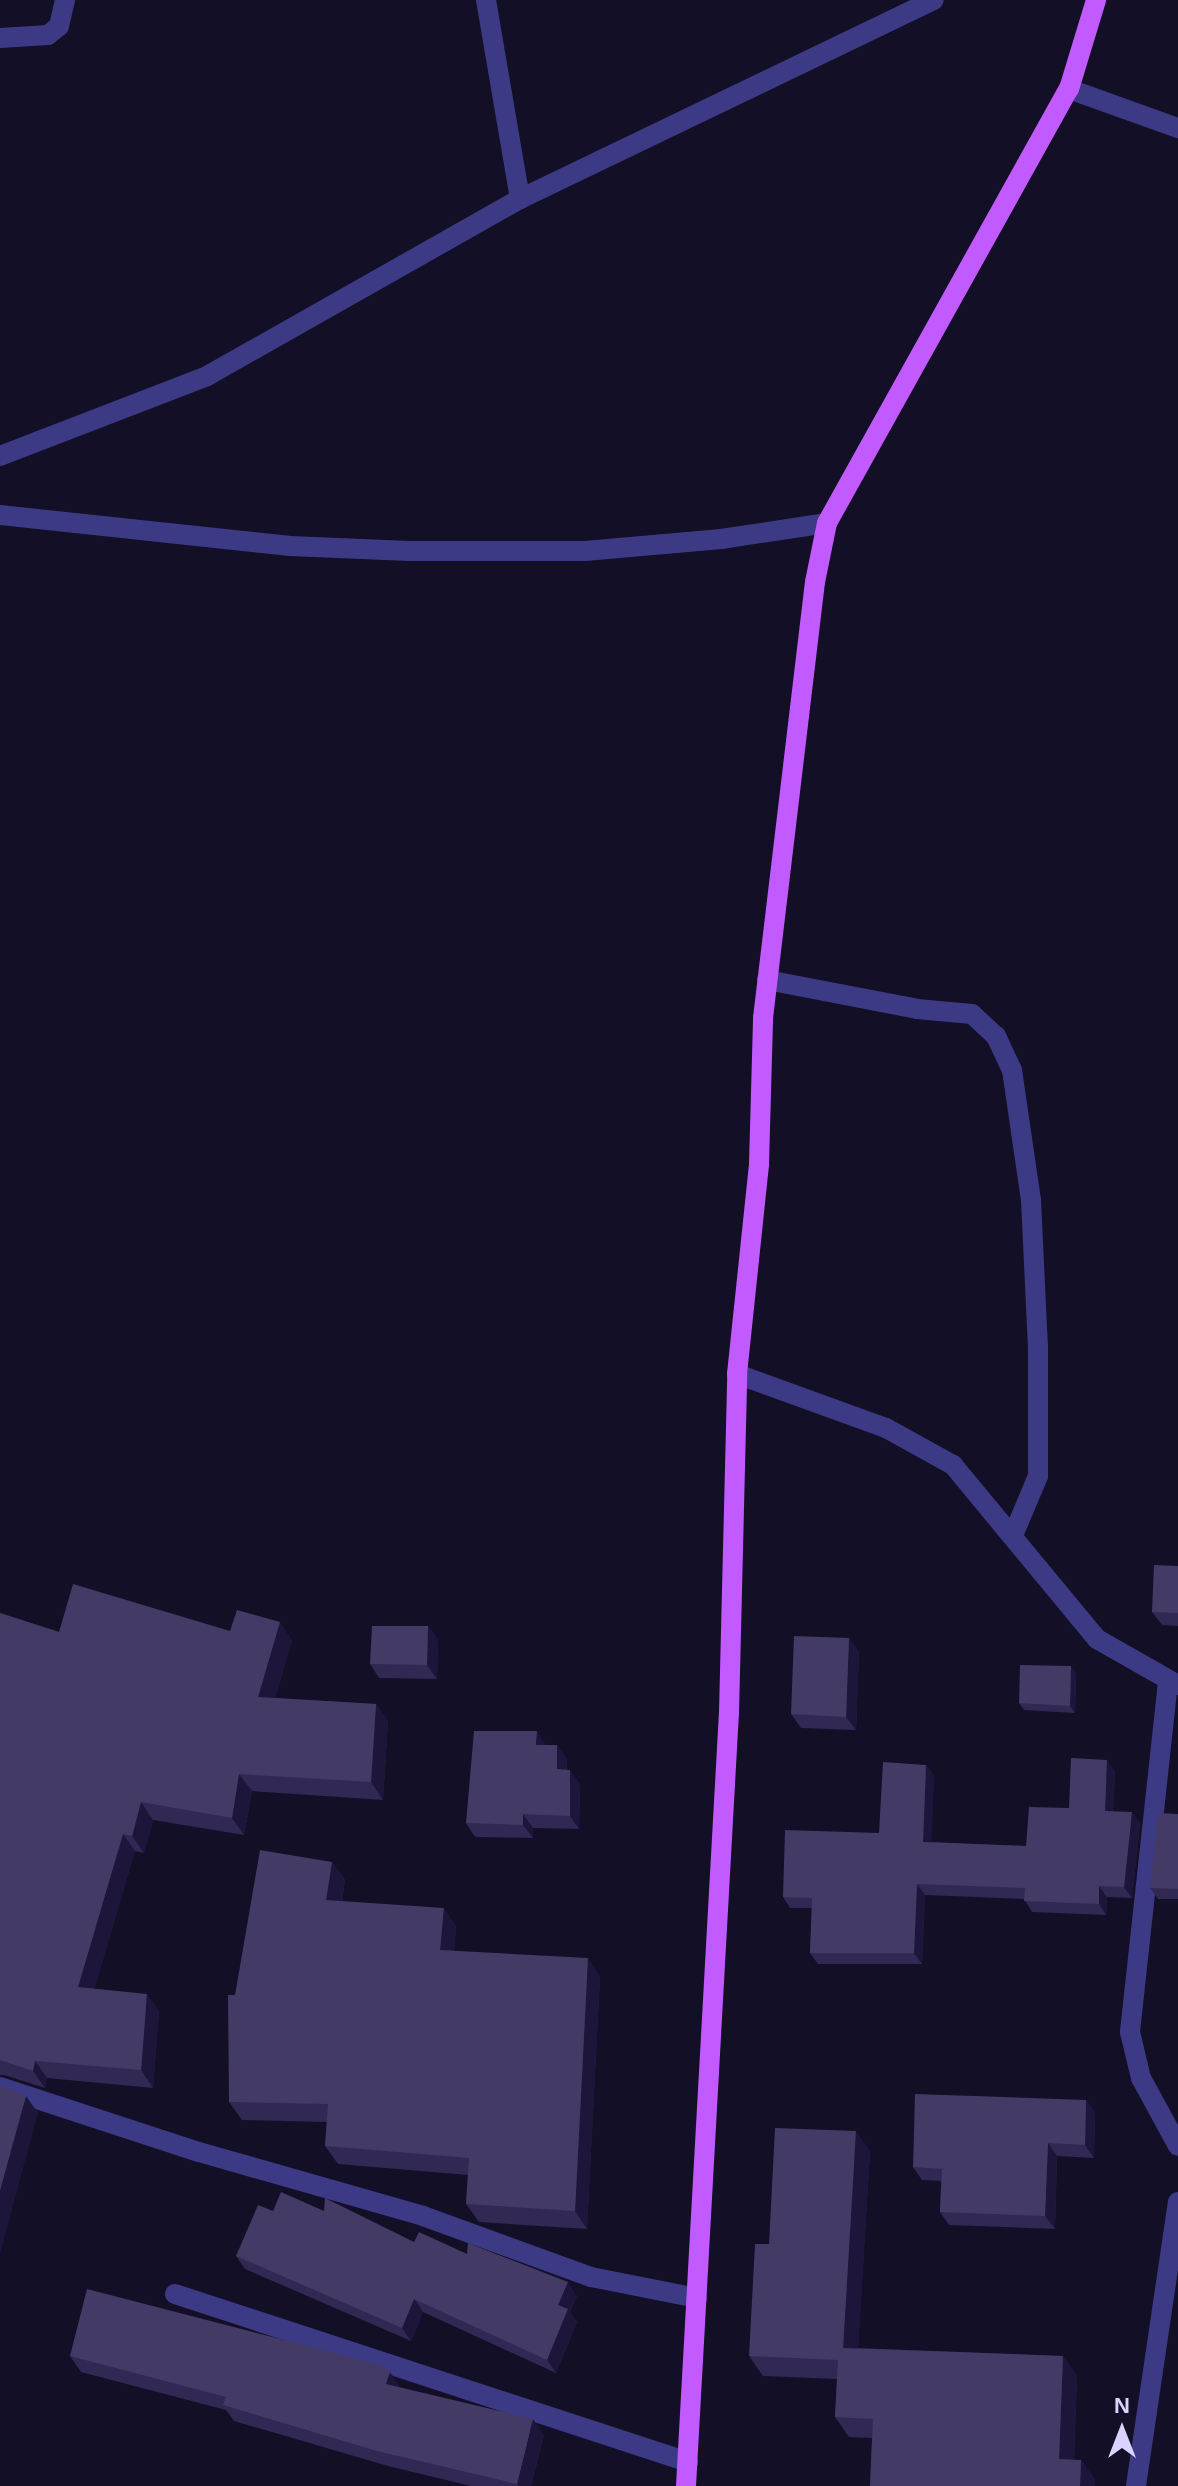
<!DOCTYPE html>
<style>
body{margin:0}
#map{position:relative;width:1178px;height:2486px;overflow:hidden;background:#130f26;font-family:Arial,sans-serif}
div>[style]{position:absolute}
.minor>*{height:20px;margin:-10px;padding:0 10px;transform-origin:10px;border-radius:10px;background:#3d3a85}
.major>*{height:20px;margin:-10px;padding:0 10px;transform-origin:10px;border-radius:10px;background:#c25bff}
.wall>*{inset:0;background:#312854}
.shaded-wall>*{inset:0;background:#1d163a}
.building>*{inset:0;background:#433a66}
span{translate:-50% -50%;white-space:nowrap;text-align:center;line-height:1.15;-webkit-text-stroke:6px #130f26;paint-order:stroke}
.north{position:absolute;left:1082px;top:2390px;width:80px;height:80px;-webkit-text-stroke:6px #130f26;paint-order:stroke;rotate:0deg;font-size:22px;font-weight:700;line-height:32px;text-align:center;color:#d9d4ff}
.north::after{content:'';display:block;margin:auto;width:28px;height:36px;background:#d9d4ff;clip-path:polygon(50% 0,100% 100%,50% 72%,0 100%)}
</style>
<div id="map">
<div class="minor">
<div style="left:486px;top:0;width:202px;rotate:80.3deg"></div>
<div style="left:0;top:38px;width:48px;rotate:-3.6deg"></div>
<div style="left:48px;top:35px;width:14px;rotate:-39deg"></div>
<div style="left:59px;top:26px;width:27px;rotate:-77deg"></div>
<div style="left:1069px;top:89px;width:116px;rotate:19.7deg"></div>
<div style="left:0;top:456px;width:222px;rotate:-21.1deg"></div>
<div style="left:207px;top:376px;width:360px;rotate:-29.5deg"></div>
<div style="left:520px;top:199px;width:459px;rotate:-25.7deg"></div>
<div style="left:0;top:515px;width:292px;rotate:6.1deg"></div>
<div style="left:290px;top:546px;width:120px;rotate:2.4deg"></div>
<div style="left:410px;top:551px;width:175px"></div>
<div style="left:585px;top:551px;width:137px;rotate:-5deg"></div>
<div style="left:721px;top:539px;width:107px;rotate:-8.6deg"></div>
<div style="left:767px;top:980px;width:153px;rotate:10.9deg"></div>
<div style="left:917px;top:1009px;width:55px;rotate:5.2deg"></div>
<div style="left:972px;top:1014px;width:33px;rotate:43deg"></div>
<div style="left:996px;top:1036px;width:38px;rotate:65deg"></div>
<div style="left:1012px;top:1070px;width:131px;rotate:81.7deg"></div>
<div style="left:1031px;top:1200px;width:146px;rotate:87.3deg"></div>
<div style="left:1038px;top:1346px;width:130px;rotate:90deg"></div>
<div style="left:1038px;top:1476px;width:62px;rotate:112.8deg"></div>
<div style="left:737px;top:1374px;width:158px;rotate:19.9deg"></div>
<div style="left:886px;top:1428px;width:77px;rotate:28.9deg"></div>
<div style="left:953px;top:1465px;width:226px;rotate:50.4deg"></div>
<div style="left:1097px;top:1639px;width:93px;rotate:29.6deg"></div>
<div style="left:1168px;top:1682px;width:352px;rotate:96.2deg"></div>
<div style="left:1130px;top:2032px;width:47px;rotate:76.6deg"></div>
<div style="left:1141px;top:2078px;width:77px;rotate:61.4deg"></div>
<div style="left:0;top:2087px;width:209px;rotate:18.1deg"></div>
<div style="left:199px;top:2152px;width:233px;rotate:15.9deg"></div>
<div style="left:423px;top:2216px;width:179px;rotate:20deg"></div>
<div style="left:591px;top:2277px;width:108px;rotate:11.2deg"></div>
<div style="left:175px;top:2294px;width:540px;rotate:18.13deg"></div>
<div style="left:1136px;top:2486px;width:287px;rotate:-81.6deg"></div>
</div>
<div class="major">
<div style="left:686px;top:2486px;width:774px;rotate:-86.82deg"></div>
<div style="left:729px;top:1713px;width:339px;rotate:-88.6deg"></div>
<div style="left:737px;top:1374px;width:211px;rotate:-84deg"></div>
<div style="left:759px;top:1164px;width:146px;rotate:-88.4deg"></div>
<div style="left:763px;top:1018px;width:439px;rotate:-83.2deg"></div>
<div style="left:815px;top:582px;width:60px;rotate:-78.5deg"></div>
<div style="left:827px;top:523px;width:497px;rotate:-60.9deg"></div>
<div style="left:1069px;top:89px;width:93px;rotate:-73.1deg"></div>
</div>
<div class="wall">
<div style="clip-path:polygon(1178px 1566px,1178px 1626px,1162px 1625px,1152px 1612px)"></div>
<div style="clip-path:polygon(0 1613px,59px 1632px,230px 1631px,292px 1640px,275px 1698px,376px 1704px,388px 1721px,383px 1800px,252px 1791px,244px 1835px,153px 1820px,144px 1853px,135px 1851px,94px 1989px,159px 2011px,153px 2088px,47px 2078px,45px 2088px,4px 2075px,0 2075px)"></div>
<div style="clip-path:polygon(428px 1626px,438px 1640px,437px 1679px,379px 1678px,370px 1664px)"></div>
<div style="clip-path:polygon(849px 1638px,859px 1652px,856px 1730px,801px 1728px,791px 1714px)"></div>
<div style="clip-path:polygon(1076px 1673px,1075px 1713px,1024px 1710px,1019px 1703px)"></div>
<div style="clip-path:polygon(546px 1745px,557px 1745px,567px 1759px,567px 1770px,580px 1784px,579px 1829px,533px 1828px,533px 1838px,475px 1837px,466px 1823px)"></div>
<div style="clip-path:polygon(926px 1765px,934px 1776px,931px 1842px,1026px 1846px,1069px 1808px,1115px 1771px,1113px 1811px,1140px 1823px,1132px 1898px,1107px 1897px,1106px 1915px,1032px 1912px,1024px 1899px,925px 1895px,922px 1964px,818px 1964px,810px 1953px,812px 1908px,790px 1908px,783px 1897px,879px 1833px)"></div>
<div style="clip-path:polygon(1178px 1814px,1178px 1899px,1158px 1899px,1150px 1888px)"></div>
<div style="clip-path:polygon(332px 1862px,345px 1880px,342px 1901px,456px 1926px,454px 1951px,600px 1976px,587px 2229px,479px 2222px,466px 2204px,468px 2175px,338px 2164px,325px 2146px,327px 2122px,242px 2120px,229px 2102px,235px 1995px)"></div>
<div style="clip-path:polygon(1086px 2100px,1095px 2113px,1094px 2158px,1057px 2156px,1055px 2229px,949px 2225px,940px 2212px,941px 2181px,922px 2180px,913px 2167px)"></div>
<div style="clip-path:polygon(870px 2151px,858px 2348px,1063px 2356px,1077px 2376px,1074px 2460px,1081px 2460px,1095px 2480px,1095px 2486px,870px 2486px,872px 2438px,849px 2437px,835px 2417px,837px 2379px,763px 2376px,749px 2356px,769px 2244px)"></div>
<div style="clip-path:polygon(273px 2211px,467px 2254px,577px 2296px,570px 2312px,577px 2322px,556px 2373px,423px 2312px,411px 2341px,245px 2269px,236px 2256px)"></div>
<div style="clip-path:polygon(70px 2356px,401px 2388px,544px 2435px,531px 2486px,471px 2486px,388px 2466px,234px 2421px,226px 2410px,81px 2372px)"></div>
</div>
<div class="shaded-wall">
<div style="clip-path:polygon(280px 1622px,292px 1640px,271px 1714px,258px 1697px)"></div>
<div style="clip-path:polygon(428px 1626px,438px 1640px,437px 1679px,427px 1665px)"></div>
<div style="clip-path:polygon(849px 1638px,859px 1652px,856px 1730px,846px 1717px)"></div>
<div style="clip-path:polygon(1071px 1666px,1076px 1673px,1075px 1713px,1070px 1706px)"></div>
<div style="clip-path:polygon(376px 1704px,388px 1721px,383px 1800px,371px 1782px)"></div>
<div style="clip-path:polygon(537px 1731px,546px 1745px,536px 1745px)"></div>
<div style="clip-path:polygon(557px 1745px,567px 1759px,566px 1783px,557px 1769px)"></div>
<div style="clip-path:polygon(1107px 1760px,1115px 1771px,1113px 1822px,1105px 1811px)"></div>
<div style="clip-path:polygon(926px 1765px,934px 1776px,931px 1853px,923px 1842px)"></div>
<div style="clip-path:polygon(570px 1770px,580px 1784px,579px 1829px,570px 1816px)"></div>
<div style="clip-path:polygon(239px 1774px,252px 1791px,244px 1835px,232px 1818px)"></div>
<div style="clip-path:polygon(141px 1802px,153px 1820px,144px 1853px,132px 1836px)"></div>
<div style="clip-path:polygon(1132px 1812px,1140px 1823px,1132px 1898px,1124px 1887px)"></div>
<div style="clip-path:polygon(523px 1814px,533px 1828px,533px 1838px,523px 1825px)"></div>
<div style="clip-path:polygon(123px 1834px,135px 1851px,90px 2005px,78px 1987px)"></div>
<div style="clip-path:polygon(332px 1862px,345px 1880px,339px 1918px,326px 1900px)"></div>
<div style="clip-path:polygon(917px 1884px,925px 1895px,922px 1964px,914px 1953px)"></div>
<div style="clip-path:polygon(1099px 1886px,1107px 1897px,1106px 1915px,1099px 1904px)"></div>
<div style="clip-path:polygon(444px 1908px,456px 1926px,453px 1968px,440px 1950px)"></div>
<div style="clip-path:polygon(588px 1958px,600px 1976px,587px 2229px,575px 2211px)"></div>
<div style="clip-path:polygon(147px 1994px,159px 2011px,153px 2088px,141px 2070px)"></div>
<div style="clip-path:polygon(35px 2061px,47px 2078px,45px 2088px,33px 2071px)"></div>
<div style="clip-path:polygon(26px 2096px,38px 2113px,0 2254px,0 2191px)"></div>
<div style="clip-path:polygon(1086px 2100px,1095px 2113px,1094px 2158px,1085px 2145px)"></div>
<div style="clip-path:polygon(856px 2131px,870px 2151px,857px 2368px,843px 2348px)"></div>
<div style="clip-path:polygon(1048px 2143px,1057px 2156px,1055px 2229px,1045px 2216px)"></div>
<div style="clip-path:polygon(568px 2282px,577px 2296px,570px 2312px,577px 2322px,556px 2373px,547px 2360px,558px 2305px)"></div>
<div style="clip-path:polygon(414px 2299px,423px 2312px,411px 2341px,402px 2328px)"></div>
<div style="clip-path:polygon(1063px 2356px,1077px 2376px,1073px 2479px,1059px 2459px)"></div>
<div style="clip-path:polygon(390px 2372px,401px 2388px,386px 2384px)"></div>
<div style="clip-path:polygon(533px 2419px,544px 2435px,531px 2486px,519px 2486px,517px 2484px)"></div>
<div style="clip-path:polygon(1081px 2460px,1095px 2480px,1095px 2486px,1080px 2486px)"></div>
</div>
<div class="building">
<div style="clip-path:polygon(1154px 1565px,1178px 1566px,1178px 1613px,1152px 1612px)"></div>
<div style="clip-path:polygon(73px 1584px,230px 1631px,237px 1610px,280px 1622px,258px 1697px,376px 1704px,371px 1782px,239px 1774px,232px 1818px,141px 1802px,132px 1836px,123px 1834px,78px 1987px,147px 1994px,141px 2070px,35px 2061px,33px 2071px,0 2060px,0 1613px,59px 1632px)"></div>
<div style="clip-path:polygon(372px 1626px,428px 1626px,427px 1665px,370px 1664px)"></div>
<div style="clip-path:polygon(794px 1636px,849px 1638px,846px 1717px,791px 1714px)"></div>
<div style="clip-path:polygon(1020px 1665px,1071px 1666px,1070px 1706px,1019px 1703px)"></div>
<div style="clip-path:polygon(474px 1731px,537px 1731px,536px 1745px,557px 1745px,557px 1769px,570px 1770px,570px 1816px,523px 1814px,523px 1825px,466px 1823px)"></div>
<div style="clip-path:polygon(1071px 1758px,1107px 1760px,1105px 1811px,1132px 1812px,1124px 1887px,1099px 1886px,1099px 1904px,1024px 1901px,1025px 1888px,917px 1884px,914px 1953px,810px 1953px,812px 1898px,783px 1897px,785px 1830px,879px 1833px,883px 1762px,926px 1765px,923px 1842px,1026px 1846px,1029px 1807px,1069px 1808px)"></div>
<div style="clip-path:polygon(1158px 1813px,1178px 1814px,1178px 1889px,1150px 1888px)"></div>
<div style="clip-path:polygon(260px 1850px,332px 1862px,326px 1900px,444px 1908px,440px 1950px,588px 1958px,575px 2211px,466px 2204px,469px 2158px,325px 2146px,328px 2104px,229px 2102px,228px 1995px,235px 1995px)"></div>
<div style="clip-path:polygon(0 2086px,26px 2096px,0 2191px)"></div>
<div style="clip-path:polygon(915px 2094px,1086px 2100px,1085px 2145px,1048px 2143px,1045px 2216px,940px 2212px,942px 2169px,913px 2167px)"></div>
<div style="clip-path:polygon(775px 2128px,856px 2131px,843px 2348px,1063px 2356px,1059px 2459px,1081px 2460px,1080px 2486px,870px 2486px,873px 2419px,835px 2417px,838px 2360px,749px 2356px,755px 2244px,769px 2244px)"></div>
<div style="clip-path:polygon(281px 2192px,324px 2211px,325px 2198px,414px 2242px,419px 2232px,467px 2254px,468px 2243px,568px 2282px,558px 2305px,568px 2309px,547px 2360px,414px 2299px,402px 2328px,236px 2256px,258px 2205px,273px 2211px)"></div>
<div style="clip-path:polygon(87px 2289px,384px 2366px,390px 2372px,386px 2384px,533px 2419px,517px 2484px,377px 2451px,223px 2405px,226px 2397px,70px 2356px)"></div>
</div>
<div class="north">N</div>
</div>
